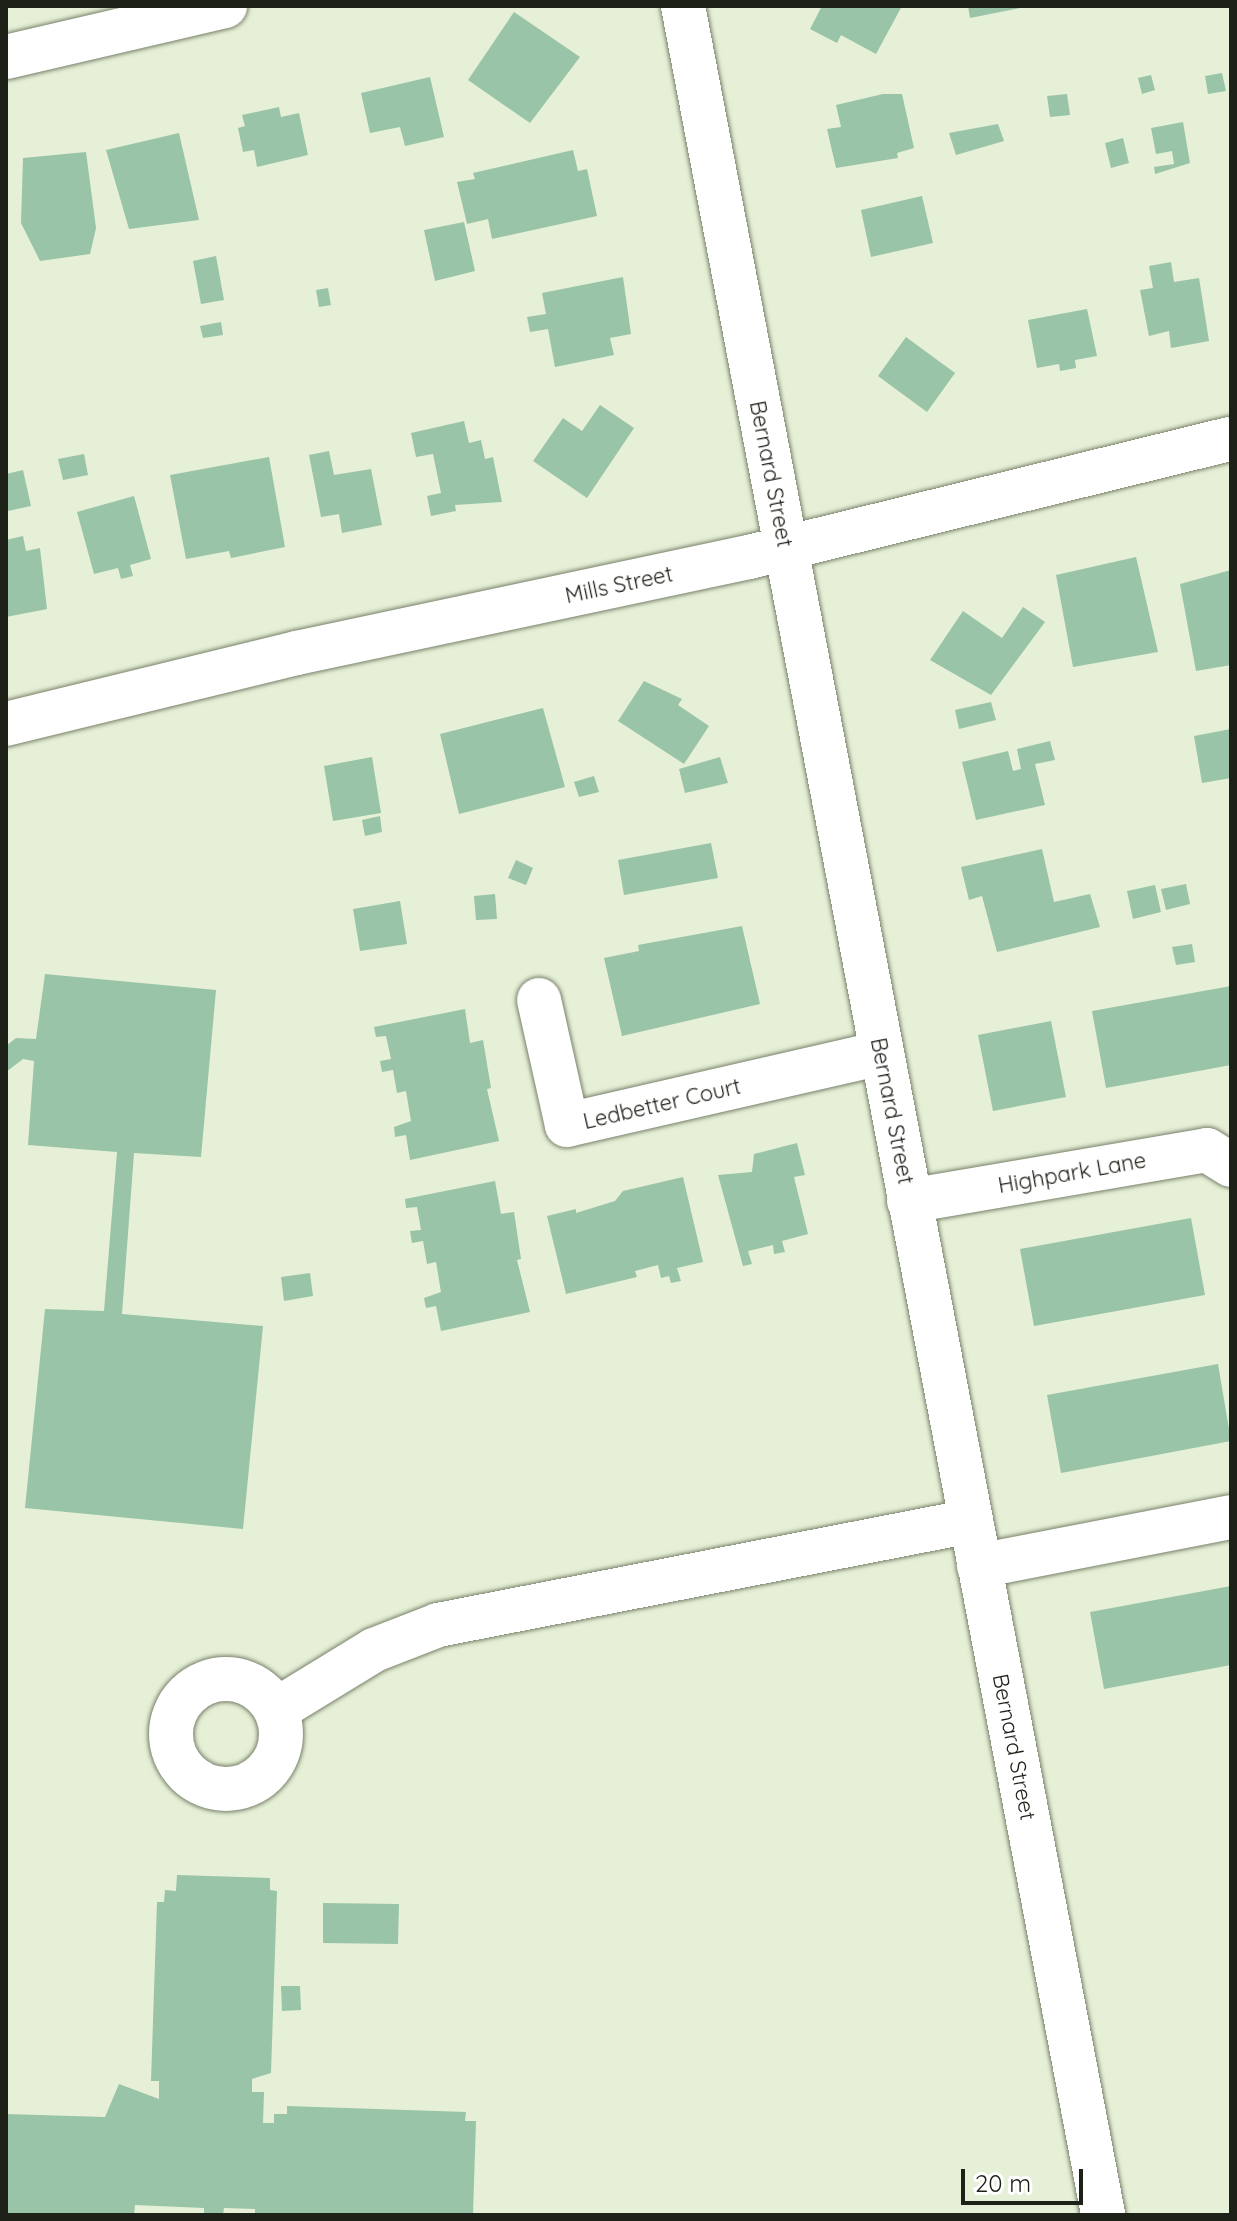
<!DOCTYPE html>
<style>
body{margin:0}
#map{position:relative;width:1237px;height:2221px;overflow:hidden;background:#e6f0d7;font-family:Quicksand,sans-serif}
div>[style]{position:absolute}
.building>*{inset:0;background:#99c4a7}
.roads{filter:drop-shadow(0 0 2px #79816a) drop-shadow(0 0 2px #79816a)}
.minor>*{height:44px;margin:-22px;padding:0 22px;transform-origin:22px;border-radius:22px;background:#fff}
.minor>.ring{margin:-22px;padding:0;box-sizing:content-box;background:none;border:44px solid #fff;border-radius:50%}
span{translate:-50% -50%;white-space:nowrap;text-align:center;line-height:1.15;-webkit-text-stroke:6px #fff;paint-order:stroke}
.street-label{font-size:22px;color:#1e2118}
.frame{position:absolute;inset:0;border:8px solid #1e2118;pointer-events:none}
.scale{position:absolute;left:961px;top:2169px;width:122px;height:36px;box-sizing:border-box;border:4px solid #1e2118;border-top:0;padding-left:10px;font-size:24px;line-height:28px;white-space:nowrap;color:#1e2118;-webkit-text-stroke:6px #fff;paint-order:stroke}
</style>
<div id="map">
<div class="building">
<div style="clip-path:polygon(822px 6px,902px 6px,876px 54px,841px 35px,837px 43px,810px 29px)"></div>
<div style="clip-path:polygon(968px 6px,1025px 6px,1025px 7px,970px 18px)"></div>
<div style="clip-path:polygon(514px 12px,580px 57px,530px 123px,468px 80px)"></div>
<div style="clip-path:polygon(1222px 73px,1226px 91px,1208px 94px,1205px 76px)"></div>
<div style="clip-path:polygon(1151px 75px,1155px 90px,1142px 94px,1138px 78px)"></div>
<div style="clip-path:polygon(430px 77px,444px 137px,405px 146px,400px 127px,370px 133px,361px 93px)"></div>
<div style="clip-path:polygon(883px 94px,902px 94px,914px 148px,897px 153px,898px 158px,836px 168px,827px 129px,841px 127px,836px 105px)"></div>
<div style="clip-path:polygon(1067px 94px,1070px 115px,1050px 117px,1047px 96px)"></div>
<div style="clip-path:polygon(279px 107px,281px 117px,299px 113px,308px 155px,257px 167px,254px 150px,243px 152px,238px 128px,245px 126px,242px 115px)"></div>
<div style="clip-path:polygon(1183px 122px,1190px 163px,1155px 174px,1154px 167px,1174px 164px,1172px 151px,1156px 154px,1151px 128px)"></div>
<div style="clip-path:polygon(998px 124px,1004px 141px,956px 155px,949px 133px)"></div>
<div style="clip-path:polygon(179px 133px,199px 220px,129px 229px,106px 150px)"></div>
<div style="clip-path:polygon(1123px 138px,1129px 163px,1111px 168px,1105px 143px)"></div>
<div style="clip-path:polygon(573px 150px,578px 171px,587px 169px,597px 216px,492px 239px,488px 219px,467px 224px,457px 182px,475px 179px,473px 173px)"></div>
<div style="clip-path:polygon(86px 152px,96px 228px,90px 254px,40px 261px,21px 223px,23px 158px)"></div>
<div style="clip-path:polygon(922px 196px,933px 243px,871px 257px,861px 210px)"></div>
<div style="clip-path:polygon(464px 222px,475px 271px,435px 281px,424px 230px)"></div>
<div style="clip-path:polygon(216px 256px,224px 300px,201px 304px,193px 261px)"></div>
<div style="clip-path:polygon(1171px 262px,1174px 282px,1199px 278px,1209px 341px,1171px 348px,1169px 331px,1149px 336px,1140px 290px,1153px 288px,1149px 266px)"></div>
<div style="clip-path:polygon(623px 277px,631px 334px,610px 338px,614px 355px,555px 367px,548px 329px,530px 332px,527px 317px,546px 314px,542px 293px)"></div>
<div style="clip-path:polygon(328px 288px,331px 305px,319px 307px,316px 290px)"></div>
<div style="clip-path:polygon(1087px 309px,1097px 356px,1075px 360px,1076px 368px,1060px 371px,1059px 364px,1037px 368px,1028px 320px)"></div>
<div style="clip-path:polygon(221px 322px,223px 335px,203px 338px,200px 326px)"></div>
<div style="clip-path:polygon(906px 337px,955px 373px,927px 412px,878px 376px)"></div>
<div style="clip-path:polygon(600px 405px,634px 428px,587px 498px,533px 461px,563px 418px,582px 431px)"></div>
<div style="clip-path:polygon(464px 421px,469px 443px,481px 440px,485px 459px,493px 457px,502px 502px,455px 505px,456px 511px,431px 516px,427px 496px,441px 493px,433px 454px,416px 457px,411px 433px)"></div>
<div style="clip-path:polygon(329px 451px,334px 475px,371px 469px,382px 525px,342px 533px,339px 514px,321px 517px,309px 455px)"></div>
<div style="clip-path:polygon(84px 454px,88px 475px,63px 480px,58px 459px)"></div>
<div style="clip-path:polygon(269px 457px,285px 547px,231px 558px,229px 551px,186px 559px,170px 475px)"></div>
<div style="clip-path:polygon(23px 470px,31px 506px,8px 511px,6px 474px)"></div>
<div style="clip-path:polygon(134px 496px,151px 559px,130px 565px,133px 576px,121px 579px,118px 568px,94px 574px,77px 512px)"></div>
<div style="clip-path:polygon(23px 536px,26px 551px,40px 548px,47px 609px,6px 617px,6px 540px)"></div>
<div style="clip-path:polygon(1136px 557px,1158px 652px,1073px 667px,1056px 575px)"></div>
<div style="clip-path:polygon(1231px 570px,1231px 665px,1196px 671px,1180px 584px)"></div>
<div style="clip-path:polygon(1023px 607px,1045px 622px,991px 695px,930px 660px,963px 611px,1002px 638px)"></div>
<div style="clip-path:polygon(644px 681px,682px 699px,678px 705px,709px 726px,684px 764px,618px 721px)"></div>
<div style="clip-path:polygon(991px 702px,996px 720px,959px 729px,955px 710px)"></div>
<div style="clip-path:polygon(543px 708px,565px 787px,459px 814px,440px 734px)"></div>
<div style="clip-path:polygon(1231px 729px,1231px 778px,1202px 783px,1194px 736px)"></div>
<div style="clip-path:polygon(1050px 741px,1055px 760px,1035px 764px,1045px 805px,976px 820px,962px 762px,1008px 751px,1013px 771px,1021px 769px,1017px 749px)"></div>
<div style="clip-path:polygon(372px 757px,381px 813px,333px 821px,324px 766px)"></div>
<div style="clip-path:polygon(720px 757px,728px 783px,685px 793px,679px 769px)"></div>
<div style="clip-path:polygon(594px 776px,599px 792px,579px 797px,574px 782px)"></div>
<div style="clip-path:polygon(380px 816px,382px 832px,365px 836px,362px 820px)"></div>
<div style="clip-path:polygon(711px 843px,718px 878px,624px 895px,618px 860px)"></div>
<div style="clip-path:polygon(1042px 849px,1054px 902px,1090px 894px,1100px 927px,997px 952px,982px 896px,969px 900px,961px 867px)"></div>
<div style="clip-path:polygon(516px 860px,533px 868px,526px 885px,508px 878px)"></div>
<div style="clip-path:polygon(1186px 884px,1190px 904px,1166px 910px,1161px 889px)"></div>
<div style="clip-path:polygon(1155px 885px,1161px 912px,1133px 919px,1127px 891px)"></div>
<div style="clip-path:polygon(495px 894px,497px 919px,476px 920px,474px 896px)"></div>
<div style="clip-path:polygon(400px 901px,407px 944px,360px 951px,353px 909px)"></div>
<div style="clip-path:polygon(742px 926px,760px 1004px,622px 1036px,604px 958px,639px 951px,638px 945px)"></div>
<div style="clip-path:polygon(1192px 944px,1195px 962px,1176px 965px,1172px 947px)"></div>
<div style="clip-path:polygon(45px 974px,216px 990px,201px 1157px,134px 1153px,122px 1314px,263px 1326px,243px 1529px,25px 1508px,45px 1309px,104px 1311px,117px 1152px,28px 1145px,34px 1061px,23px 1059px,6px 1072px,6px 1046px,16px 1038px,36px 1039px)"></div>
<div style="clip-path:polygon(1231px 986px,1231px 1065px,1106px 1088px,1092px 1011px)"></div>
<div style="clip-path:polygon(465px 1009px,470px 1043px,483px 1040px,491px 1088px,487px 1089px,499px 1141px,410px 1160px,406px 1135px,395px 1137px,394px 1127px,411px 1121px,406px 1091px,397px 1093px,393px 1070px,382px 1072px,380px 1061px,391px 1059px,386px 1036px,376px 1037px,374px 1027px)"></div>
<div style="clip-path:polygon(1051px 1021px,1066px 1097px,993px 1111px,978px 1035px)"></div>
<div style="clip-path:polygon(797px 1143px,805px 1175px,794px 1177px,808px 1234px,782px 1241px,785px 1252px,774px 1254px,773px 1245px,748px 1251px,752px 1264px,743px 1266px,718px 1175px,752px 1172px,754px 1154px)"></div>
<div style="clip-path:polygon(683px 1177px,703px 1262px,677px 1268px,681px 1281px,671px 1283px,669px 1276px,661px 1278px,658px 1265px,635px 1271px,637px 1277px,566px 1294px,547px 1216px,576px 1209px,576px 1213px,615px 1201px,623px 1191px)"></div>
<div style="clip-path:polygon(495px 1181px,501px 1214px,514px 1212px,521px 1259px,517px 1260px,530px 1312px,441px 1331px,436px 1306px,426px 1308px,424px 1298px,441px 1292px,436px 1262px,427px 1264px,423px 1241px,412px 1243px,410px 1231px,421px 1230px,417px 1207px,406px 1208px,405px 1199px)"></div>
<div style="clip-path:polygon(1191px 1218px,1205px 1295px,1034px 1326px,1020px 1249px)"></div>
<div style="clip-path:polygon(310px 1273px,313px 1296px,284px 1301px,281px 1277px)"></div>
<div style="clip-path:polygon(1218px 1364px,1231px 1441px,1061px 1473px,1047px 1395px)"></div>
<div style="clip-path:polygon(1231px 1586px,1231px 1665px,1104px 1689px,1090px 1612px)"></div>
<div style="clip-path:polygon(177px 1875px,270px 1878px,270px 1890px,277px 1891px,271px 2073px,252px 2079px,252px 2092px,264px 2092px,263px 2123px,274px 2123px,274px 2114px,287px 2114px,287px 2106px,466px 2112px,465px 2121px,476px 2121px,473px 2214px,255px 2215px,255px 2209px,224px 2208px,223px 2215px,204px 2215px,204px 2208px,135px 2205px,134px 2215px,8px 2215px,6px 2114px,105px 2117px,119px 2084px,159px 2099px,159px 2081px,151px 2081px,157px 1902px,164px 1902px,165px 1890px,176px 1891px)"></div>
<div style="clip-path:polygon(323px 1903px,399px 1904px,398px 1944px,323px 1943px)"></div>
<div style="clip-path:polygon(281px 1986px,300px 1986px,301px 2010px,282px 2011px)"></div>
</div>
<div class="roads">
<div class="minor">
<div style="left:683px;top:6px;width:2249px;rotate:79.23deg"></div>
<div style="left:6px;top:57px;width:225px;rotate:-13.1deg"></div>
<div style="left:6px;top:724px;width:300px;rotate:-13.7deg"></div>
<div style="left:297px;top:653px;width:462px;rotate:-12deg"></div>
<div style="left:749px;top:557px;width:496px;rotate:-13.8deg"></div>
<div style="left:539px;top:1000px;width:128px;rotate:77.4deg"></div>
<div style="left:567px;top:1125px;width:323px;rotate:-12.9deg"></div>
<div style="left:909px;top:1201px;width:302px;rotate:-9.7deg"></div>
<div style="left:1207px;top:1150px;width:28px;rotate:32deg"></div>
<div style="left:979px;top:1566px;width:257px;rotate:-11deg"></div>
<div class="ring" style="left:171px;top:1679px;width:66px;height:66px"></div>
<div style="left:276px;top:1710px;width:115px;rotate:-31.5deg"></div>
<div style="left:374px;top:1650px;width:69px;rotate:-21.3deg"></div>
<div style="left:438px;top:1625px;width:543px;rotate:-11.04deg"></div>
</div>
</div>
<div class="street-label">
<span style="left:771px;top:474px;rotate:79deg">Bernard Street</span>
<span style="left:619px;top:585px;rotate:-12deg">Mills Street</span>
<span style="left:662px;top:1104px;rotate:-13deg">Ledbetter Court</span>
<span style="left:892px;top:1111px;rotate:79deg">Bernard Street</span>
<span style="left:1072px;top:1173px;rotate:-10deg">Highpark Lane</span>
<span style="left:1014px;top:1747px;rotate:79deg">Bernard Street</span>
</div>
<div class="frame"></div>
<div class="scale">20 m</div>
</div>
